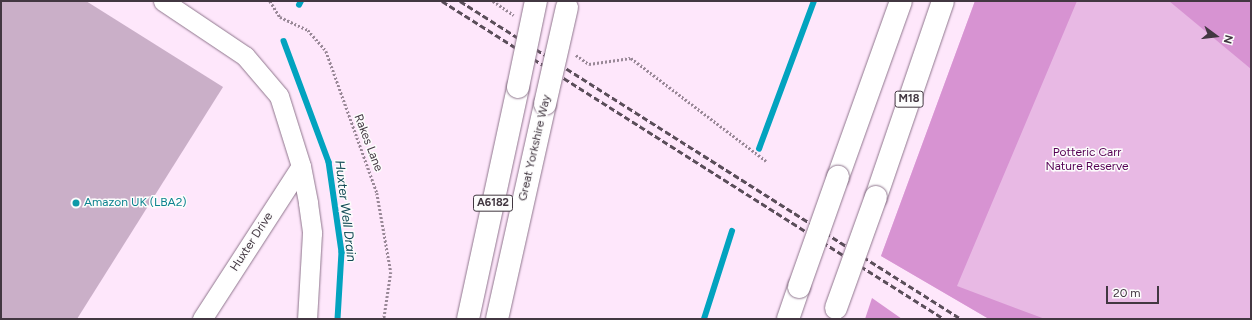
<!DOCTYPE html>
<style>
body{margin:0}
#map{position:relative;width:1252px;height:320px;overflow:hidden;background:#fee7fb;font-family:Figtree,sans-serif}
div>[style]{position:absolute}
.green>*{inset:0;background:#e8b9e4}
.forest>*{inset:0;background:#d793d2}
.stream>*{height:5.5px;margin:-2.75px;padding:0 2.75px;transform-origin:2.75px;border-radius:2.75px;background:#02a3bf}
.building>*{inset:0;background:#caafc8}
.path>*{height:2.5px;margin-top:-1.25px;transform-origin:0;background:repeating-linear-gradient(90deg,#998897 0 2px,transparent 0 4px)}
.roads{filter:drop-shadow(0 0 1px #8f768d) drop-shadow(0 0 1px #8f768d)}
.minor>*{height:19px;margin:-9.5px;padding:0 9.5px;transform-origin:9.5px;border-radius:9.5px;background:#fff}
.highway>*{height:22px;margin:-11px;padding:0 11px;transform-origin:11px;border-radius:11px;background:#fff}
.rail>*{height:3px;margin-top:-1.5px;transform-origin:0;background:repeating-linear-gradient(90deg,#5a4d59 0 6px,transparent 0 9px)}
.bridges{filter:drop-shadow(0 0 1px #8f768d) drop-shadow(0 0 1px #8f768d)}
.highway-bridge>*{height:22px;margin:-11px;padding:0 11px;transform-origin:11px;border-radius:11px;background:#fff}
.dots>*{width:11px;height:11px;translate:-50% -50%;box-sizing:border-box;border:2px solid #fcfcfc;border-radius:50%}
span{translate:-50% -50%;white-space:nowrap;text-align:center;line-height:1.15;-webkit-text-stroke:3px #fcfcfc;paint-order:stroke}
.shield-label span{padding:1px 3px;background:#fcfcfc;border:1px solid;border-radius:3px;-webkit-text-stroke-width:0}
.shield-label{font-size:11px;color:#423741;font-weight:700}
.street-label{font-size:12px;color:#423741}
.park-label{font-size:12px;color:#550054}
.culture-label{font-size:12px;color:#0d838f}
.left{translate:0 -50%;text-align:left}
.water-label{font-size:13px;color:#124955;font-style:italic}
.frame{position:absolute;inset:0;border:2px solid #423741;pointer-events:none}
.north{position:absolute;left:1196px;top:16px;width:40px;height:40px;-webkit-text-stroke:3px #fcfcfc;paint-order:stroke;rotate:105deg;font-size:11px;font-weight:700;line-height:16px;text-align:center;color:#423741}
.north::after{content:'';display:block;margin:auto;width:14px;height:18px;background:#423741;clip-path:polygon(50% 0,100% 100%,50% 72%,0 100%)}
.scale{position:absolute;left:1106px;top:286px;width:53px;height:18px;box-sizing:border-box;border:2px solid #423741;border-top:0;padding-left:5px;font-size:12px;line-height:14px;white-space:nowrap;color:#423741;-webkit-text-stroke:3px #fcfcfc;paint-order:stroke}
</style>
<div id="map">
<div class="green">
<div style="clip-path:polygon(975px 1px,1251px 1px,1251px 319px,989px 319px,881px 256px)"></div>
</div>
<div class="forest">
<div style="clip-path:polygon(975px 1px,1077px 1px,957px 286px,1045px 319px,989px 319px,881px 256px)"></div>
<div style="clip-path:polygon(1169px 1px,1251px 1px,1251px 69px)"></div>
<div style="clip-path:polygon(872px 298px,902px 319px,865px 319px)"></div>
</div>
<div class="stream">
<div style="left:299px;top:5px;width:4px;rotate:-63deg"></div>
<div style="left:284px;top:41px;width:129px;rotate:69.6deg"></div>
<div style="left:329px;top:162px;width:91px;rotate:81.8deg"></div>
<div style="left:342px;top:252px;width:67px;rotate:93.4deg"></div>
<div style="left:759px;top:149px;width:158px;rotate:-69.6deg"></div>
<div style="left:704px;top:319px;width:92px;rotate:-72.3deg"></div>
</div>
<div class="building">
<div style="clip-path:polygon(1px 1px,86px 1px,223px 87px,77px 319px,1px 319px)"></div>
</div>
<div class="path">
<div style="left:270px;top:1px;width:19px;rotate:58deg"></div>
<div style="left:280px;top:17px;width:31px;rotate:25deg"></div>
<div style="left:308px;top:30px;width:28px;rotate:49deg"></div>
<div style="left:326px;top:51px;width:151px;rotate:70.2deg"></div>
<div style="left:377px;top:193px;width:80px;rotate:80deg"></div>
<div style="left:391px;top:272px;width:48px;rotate:98.5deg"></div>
<div style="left:493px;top:1px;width:25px;rotate:34deg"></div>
<div style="left:576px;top:55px;width:16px;rotate:35deg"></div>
<div style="left:589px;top:64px;width:42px;rotate:-8.1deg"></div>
<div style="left:631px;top:58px;width:170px;rotate:37.3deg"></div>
</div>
<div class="roads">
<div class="minor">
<div style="left:163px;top:1px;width:99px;rotate:33.9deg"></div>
<div style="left:245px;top:56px;width:52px;rotate:49.6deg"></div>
<div style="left:279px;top:96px;width:73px;rotate:72.6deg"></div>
<div style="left:301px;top:166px;width:38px;rotate:79deg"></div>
<div style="left:308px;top:203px;width:30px;rotate:82deg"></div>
<div style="left:312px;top:233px;width:86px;rotate:93.3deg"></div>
<div style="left:202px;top:319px;width:182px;rotate:-57.1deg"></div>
</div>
<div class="highway">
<div style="left:838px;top:177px;width:187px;rotate:-70.3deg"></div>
<div style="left:876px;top:197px;width:207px;rotate:-71.1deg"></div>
<div style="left:468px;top:319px;width:237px;rotate:-77.8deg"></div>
<div style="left:497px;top:319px;width:220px;rotate:-77.4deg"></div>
<div style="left:788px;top:319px;width:34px;rotate:-71deg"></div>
</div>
</div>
<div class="rail">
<div style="left:442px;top:1px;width:594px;rotate:32.35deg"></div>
<div style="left:460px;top:1px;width:593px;rotate:32.4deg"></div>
</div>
<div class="bridges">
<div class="highway-bridge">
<div style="left:518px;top:87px;width:88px;rotate:-78.2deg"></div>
<div style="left:545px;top:104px;width:99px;rotate:-77.2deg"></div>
<div style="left:799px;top:287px;width:117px;rotate:-70.5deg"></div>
<div style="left:836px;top:308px;width:118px;rotate:-70.2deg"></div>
</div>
</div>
<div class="dots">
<div style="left:76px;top:203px;background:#0f9aa8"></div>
</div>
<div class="shield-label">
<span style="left:909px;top:99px">M18</span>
<span style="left:493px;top:203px">A6182</span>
</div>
<div class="street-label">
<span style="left:368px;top:143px;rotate:69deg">Rakes Lane</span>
<span style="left:535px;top:148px;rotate:-77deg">Great Yorkshire Way</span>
<span style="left:252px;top:242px;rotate:-57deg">Huxter Drive</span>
</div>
<div class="park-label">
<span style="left:1087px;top:160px">Potteric Carr<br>Nature Reserve</span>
</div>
<div class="culture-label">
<span class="left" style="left:84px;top:203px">Amazon UK (LBA2)</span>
</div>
<div class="water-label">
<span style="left:345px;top:211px;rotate:83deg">Huxter Well Drain</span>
</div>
<div class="frame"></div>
<div class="north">N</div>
<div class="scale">20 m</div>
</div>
